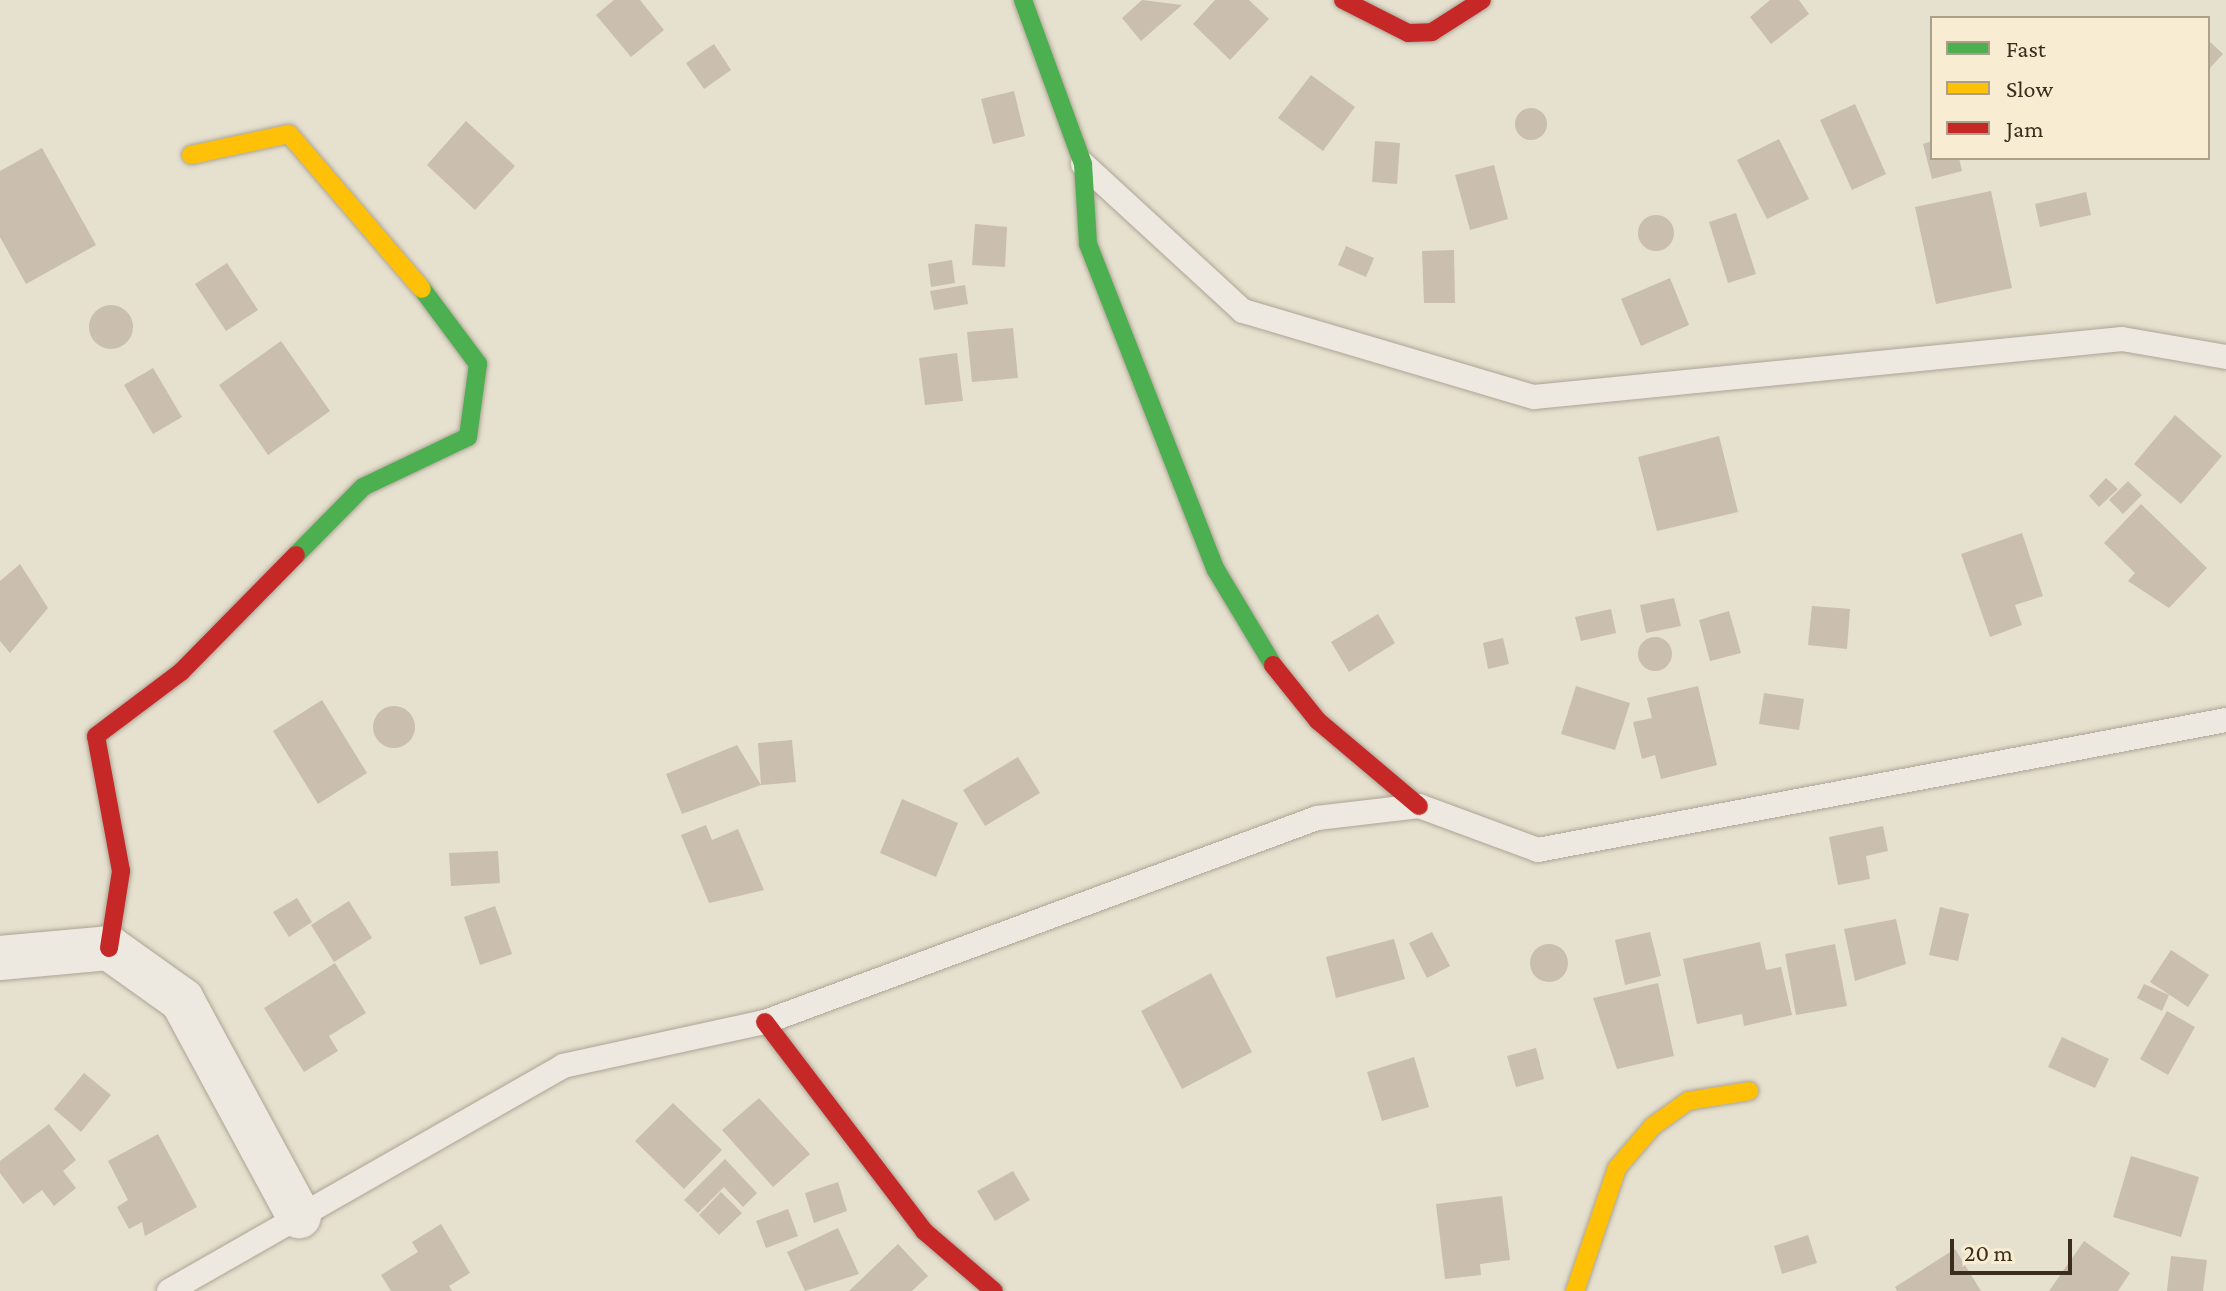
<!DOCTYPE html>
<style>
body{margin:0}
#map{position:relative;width:2226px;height:1291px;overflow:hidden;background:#e6e0ce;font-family:"Crimson Pro",serif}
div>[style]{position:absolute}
.building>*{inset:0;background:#cabeae}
.round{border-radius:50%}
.roads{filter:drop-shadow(0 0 2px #aca496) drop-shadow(0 0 2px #aca496)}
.lane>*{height:24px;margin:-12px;padding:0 12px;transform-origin:12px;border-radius:12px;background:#eee9e0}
.street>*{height:44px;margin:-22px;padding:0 22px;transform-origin:22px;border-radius:22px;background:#eee9e0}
.fast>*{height:18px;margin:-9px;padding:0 9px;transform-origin:9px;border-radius:9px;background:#4caf50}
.slow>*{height:18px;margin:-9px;padding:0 9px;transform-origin:9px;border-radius:9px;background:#ffc107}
.jam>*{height:18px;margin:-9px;padding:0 9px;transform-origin:9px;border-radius:9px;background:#c62828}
span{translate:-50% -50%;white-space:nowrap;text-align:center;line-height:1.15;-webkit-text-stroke:6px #f8edd3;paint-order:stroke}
.legend{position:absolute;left:1930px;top:16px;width:280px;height:144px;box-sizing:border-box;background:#f8edd3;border:2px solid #ada08a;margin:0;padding:10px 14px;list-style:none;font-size:24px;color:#3c2c1d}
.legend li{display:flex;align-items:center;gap:16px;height:40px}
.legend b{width:40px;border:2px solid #ada08a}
.scale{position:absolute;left:1950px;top:1239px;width:122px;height:36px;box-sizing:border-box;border:4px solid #3c2c1d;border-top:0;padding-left:10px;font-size:24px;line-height:28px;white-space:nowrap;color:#3c2c1d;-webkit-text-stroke:6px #f8edd3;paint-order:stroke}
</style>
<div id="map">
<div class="building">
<div style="clip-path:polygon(614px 0,640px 0,664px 30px,631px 57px,596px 15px)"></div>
<div style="clip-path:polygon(1142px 0,1182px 5px,1141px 41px,1122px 18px)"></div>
<div style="clip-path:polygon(1215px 0,1249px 0,1269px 19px,1230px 60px,1193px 24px)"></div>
<div style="clip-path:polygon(1770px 0,1799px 0,1809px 14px,1771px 44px,1750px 17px)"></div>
<div style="clip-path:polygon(2208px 40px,2223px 54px,2208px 70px)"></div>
<div style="clip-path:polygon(714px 44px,731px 70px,704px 89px,686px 63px)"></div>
<div style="clip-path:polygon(1311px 75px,1355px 107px,1323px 151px,1278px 118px)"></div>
<div style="clip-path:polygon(1014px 91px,1025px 136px,993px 144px,981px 99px)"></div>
<div style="clip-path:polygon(1855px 104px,1886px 174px,1852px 190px,1820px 120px)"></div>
<div class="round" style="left:1515px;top:108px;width:32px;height:32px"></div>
<div style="clip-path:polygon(466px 121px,515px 166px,475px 210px,427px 165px)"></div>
<div style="clip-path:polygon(1779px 139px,1809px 199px,1767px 219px,1737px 160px)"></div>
<div style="clip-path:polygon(1375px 141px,1400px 143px,1397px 184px,1372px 182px)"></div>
<div style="clip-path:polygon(1932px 141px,1932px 158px,1959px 158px,1962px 171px,1932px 179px,1923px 144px)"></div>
<div style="clip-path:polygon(42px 148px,96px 245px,26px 284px,0 237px,0 171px)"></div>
<div style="clip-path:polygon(1494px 165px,1508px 219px,1470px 230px,1455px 175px)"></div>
<div style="clip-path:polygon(1991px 191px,2012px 288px,1936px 304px,1915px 207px)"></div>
<div style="clip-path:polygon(2086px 192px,2091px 215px,2040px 227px,2035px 204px)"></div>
<div style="clip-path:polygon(1736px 213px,1756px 274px,1728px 283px,1709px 222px)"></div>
<div class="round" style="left:1638px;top:215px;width:36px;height:36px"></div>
<div style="clip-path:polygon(975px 224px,1007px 227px,1005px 267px,972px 265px)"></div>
<div style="clip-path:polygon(1346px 246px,1374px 258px,1366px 277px,1338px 265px)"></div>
<div style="clip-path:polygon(1454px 250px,1455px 303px,1424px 303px,1422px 251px)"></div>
<div style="clip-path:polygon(952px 260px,955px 283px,931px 287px,928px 264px)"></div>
<div style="clip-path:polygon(227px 263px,258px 310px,226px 331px,195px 284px)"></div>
<div style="clip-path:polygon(1670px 278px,1689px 325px,1641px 346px,1621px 299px)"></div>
<div style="clip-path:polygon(965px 285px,968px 304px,934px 310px,930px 291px)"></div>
<div class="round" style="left:89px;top:305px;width:44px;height:44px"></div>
<div style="clip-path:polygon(1013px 328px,1018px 378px,972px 382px,967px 332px)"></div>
<div style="clip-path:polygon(281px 341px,330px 411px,268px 455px,219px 385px)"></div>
<div style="clip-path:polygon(957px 353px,963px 401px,925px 405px,919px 358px)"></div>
<div style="clip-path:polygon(153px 368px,182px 417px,153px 434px,124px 385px)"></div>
<div style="clip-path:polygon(2175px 415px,2222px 456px,2181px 504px,2134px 464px)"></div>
<div style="clip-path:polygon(1719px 436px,1738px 512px,1657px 531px,1638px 457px)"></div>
<div style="clip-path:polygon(2106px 478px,2118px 489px,2099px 507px,2089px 496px)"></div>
<div style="clip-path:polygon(2128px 481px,2142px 495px,2123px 514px,2109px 500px)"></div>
<div style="clip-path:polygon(2141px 504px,2207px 568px,2169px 608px,2128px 581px,2135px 573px,2104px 543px)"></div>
<div style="clip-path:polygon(2022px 533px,2043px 596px,2015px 605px,2022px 625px,1990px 637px,1961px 554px)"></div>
<div style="clip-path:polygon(20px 564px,48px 608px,10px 653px,0 641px,0 581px)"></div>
<div style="clip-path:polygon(1674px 598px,1681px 626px,1646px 633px,1640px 605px)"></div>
<div style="clip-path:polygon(1812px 606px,1850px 609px,1847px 649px,1808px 645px)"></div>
<div style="clip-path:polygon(1611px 609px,1616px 633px,1581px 641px,1575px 617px)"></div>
<div style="clip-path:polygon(1729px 611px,1741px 653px,1710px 661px,1699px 620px)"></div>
<div style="clip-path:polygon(1378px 614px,1395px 643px,1349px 672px,1331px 642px)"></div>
<div class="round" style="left:1638px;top:637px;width:34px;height:34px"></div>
<div style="clip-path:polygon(1503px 638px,1509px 664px,1488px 669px,1483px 643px)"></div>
<div style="clip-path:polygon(1576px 686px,1630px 703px,1615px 750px,1561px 734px)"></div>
<div style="clip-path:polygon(1698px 686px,1717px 765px,1661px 779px,1655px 755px,1642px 759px,1633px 722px,1652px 718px,1647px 698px)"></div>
<div style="clip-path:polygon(1764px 693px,1804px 699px,1799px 730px,1759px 724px)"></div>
<div style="clip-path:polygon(322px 700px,367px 773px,318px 804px,273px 731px)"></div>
<div class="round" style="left:373px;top:706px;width:42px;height:42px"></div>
<div style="clip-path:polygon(792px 740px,796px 782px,761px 785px,682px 814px,666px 774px,737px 745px,761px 785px,758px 743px)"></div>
<div style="clip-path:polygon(1018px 757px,1040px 793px,985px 826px,963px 790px)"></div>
<div style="clip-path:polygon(902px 799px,958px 823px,936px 877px,880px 853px)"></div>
<div style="clip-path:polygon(706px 825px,712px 840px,738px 829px,764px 890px,709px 903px,681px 835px)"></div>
<div style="clip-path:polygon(1883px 826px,1888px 851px,1866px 856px,1870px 879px,1838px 885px,1829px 837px)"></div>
<div style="clip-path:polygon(498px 851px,500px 883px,451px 886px,449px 853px)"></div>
<div style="clip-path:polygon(297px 898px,312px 922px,289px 937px,273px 912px)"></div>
<div style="clip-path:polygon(349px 901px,372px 938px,334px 962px,311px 925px)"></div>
<div style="clip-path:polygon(495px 906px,512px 954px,480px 965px,464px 917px)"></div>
<div style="clip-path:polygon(1940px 907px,1969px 914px,1958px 961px,1929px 955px)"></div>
<div style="clip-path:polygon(1896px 919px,1906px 964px,1855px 981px,1844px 929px)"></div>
<div style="clip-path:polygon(1432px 932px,1450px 966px,1427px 978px,1409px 943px)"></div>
<div style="clip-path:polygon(1650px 932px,1661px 976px,1625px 985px,1615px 940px)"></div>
<div style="clip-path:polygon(1394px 939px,1405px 979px,1336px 998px,1326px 957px)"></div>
<div style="clip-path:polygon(1760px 942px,1766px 970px,1781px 967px,1792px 1015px,1744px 1026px,1742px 1014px,1697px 1024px,1683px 959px)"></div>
<div style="clip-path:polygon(1835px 944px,1847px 1006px,1796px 1015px,1785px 954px)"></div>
<div class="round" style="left:1530px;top:944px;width:38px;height:38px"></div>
<div style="clip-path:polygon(2171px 950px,2209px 975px,2188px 1007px,2150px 982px)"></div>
<div style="clip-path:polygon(335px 963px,366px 1013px,329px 1036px,338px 1051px,304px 1072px,264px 1008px)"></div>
<div style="clip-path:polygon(1211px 973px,1252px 1052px,1182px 1089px,1141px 1011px)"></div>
<div style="clip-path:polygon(1658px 983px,1674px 1056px,1617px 1069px,1593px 998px)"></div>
<div style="clip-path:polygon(2144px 984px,2169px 995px,2162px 1011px,2137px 998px)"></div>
<div style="clip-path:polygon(2167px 1011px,2195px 1027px,2168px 1075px,2140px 1059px)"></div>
<div style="clip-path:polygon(2062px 1037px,2109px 1059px,2095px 1088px,2048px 1067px)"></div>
<div style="clip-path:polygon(1536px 1048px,1544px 1079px,1516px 1087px,1507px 1056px)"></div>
<div style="clip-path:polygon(1414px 1057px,1429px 1107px,1382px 1121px,1367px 1072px)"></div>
<div style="clip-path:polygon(84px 1073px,111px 1095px,81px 1132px,54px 1109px)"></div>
<div style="clip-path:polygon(759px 1098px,810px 1154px,773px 1187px,722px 1130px)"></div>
<div style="clip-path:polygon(673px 1103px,722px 1150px,684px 1189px,635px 1141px)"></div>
<div style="clip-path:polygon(49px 1124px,76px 1160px,63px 1171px,76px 1188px,54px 1206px,42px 1190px,23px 1204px,0 1173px,0 1161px)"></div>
<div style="clip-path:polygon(158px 1134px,197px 1207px,145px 1236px,142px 1222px,129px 1229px,117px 1207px,128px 1200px,108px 1161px)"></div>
<div style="clip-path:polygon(2131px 1156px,2199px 1177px,2181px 1237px,2113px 1217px)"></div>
<div style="clip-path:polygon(725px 1159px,757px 1193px,743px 1207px,724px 1187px,698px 1213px,684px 1200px)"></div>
<div style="clip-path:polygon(1013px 1171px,1030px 1200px,995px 1221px,977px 1191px)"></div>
<div style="clip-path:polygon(838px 1182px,847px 1211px,814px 1223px,805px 1193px)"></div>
<div style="clip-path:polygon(721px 1192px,742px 1213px,719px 1235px,699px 1215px)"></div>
<div style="clip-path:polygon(1502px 1196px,1510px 1260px,1480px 1264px,1481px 1275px,1445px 1279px,1436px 1204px)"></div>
<div style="clip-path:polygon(788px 1209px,798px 1236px,766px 1248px,756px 1221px)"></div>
<div style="clip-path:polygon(441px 1224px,470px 1273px,449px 1286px,452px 1291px,391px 1291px,381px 1275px,418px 1252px,412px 1242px)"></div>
<div style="clip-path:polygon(838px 1228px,859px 1274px,805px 1291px,787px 1252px)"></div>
<div style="clip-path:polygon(1808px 1235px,1817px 1263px,1782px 1274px,1774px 1246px)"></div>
<div style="clip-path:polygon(2084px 1241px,2130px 1273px,2118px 1291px,2049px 1291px)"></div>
<div style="clip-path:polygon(898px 1244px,928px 1276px,912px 1291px,849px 1291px)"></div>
<div style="clip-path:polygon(1955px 1249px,1981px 1291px,1897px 1291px,1895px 1287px)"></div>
<div style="clip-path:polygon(2171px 1256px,2207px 1260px,2203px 1291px,2167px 1291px)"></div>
</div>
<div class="roads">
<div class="lane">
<div style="left:1083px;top:164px;width:217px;rotate:42.6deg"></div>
<div style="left:1243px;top:311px;width:303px;rotate:16.5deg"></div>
<div style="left:1534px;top:397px;width:591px;rotate:-5.63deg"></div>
<div style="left:2122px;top:339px;width:106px;rotate:9.8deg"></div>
<div style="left:169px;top:1291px;width:454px;rotate:-29.7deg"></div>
<div style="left:563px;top:1066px;width:207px;rotate:-12.3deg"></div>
<div style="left:765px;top:1022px;width:588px;rotate:-20.28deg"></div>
<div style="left:1317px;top:818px;width:103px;rotate:-6.7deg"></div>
<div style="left:1419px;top:806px;width:127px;rotate:20.3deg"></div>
<div style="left:1538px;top:850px;width:700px;rotate:-10.7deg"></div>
</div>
<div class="street">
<div style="left:0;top:958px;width:109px;rotate:-5.2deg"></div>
<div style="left:109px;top:948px;width:90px;rotate:35.5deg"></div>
<div style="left:182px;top:1000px;width:246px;rotate:61.6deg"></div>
</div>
<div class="fast">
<div style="left:1023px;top:0;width:175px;rotate:69.9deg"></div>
<div style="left:1083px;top:164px;width:80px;rotate:86.4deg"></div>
<div style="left:1088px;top:244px;width:350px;rotate:68.6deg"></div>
<div style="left:1216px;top:570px;width:111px;rotate:59deg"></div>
<div style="left:296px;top:555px;width:95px;rotate:-45.4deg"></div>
<div style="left:363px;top:487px;width:116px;rotate:-25.5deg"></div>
<div style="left:468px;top:437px;width:74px;rotate:-82.2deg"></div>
<div style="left:478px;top:364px;width:94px;rotate:-126.7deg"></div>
</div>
<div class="slow">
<div style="left:191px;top:155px;width:100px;rotate:-12.1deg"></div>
<div style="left:289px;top:134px;width:204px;rotate:49.4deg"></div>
<div style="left:1575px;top:1291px;width:130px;rotate:-71.1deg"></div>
<div style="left:1617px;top:1168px;width:55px;rotate:-49.4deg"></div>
<div style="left:1653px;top:1126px;width:43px;rotate:-35.5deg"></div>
<div style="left:1688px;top:1101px;width:62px;rotate:-9.3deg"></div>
</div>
<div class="jam">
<div style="left:1343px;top:0;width:73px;rotate:26.9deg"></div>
<div style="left:1408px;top:33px;width:24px;rotate:-2deg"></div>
<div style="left:1432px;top:32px;width:59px;rotate:-32.6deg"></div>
<div style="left:1273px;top:665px;width:72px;rotate:51.2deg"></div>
<div style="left:1318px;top:721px;width:132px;rotate:40.1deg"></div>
<div style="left:109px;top:948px;width:78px;rotate:-81.1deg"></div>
<div style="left:121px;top:871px;width:137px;rotate:-100.5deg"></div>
<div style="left:96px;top:736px;width:106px;rotate:-37deg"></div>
<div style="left:181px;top:672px;width:164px;rotate:-45.5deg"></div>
<div style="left:765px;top:1022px;width:263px;rotate:52.7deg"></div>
<div style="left:924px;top:1231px;width:92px;rotate:40.6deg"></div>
</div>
</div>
<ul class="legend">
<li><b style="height:10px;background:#4caf50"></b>Fast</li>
<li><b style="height:10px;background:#ffc107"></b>Slow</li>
<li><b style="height:10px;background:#c62828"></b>Jam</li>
</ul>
<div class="scale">20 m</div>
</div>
